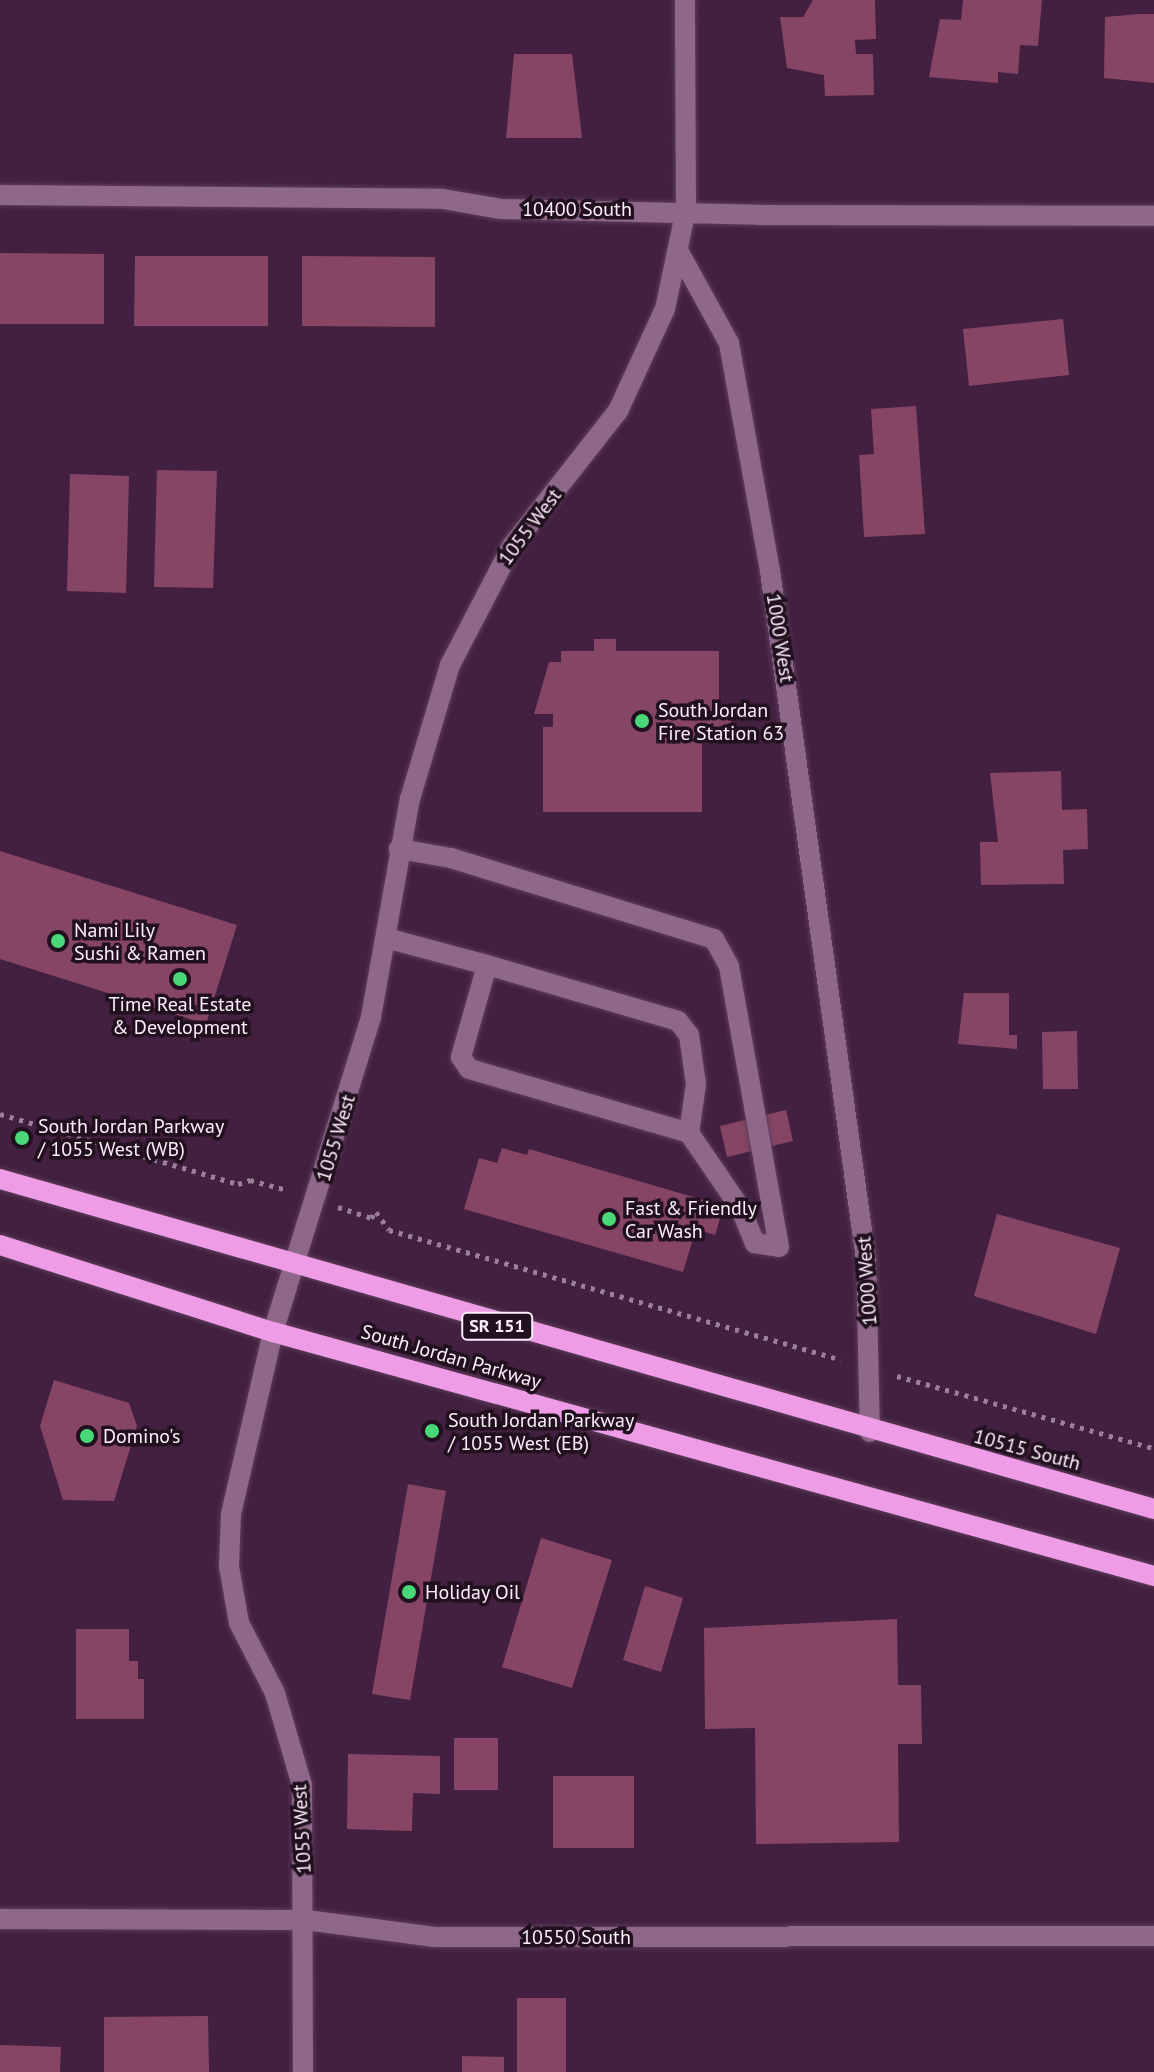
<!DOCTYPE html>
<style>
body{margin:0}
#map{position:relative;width:1154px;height:2072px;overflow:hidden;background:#432040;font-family:"PT Sans",sans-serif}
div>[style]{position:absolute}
.building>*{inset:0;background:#874565}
.path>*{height:5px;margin-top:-2.5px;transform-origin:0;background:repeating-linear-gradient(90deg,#9a8197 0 4px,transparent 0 10px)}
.roads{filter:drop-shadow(0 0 2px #5d3d5a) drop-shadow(0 0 2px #5d3d5a)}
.minor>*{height:20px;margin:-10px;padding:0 10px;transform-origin:10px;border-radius:10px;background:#8f678a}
.major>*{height:20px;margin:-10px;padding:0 10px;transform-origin:10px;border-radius:10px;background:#ee9ce5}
.dots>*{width:22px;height:22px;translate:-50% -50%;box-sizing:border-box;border:4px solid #21111f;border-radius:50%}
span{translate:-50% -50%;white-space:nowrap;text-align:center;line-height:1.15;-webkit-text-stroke:7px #21111f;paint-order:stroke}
.shield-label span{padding:2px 6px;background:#21111f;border:2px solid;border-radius:6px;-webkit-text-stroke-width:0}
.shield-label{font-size:18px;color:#fceefa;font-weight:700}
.street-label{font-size:20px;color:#fceefa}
.poi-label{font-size:20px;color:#fceefa}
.left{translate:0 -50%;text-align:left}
</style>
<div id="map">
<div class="building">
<div style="clip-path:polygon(813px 0,875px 0,876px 39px,855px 40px,856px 54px,873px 54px,874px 95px,825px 96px,824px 75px,787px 68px,780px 17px,803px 17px)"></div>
<div style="clip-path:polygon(963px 0,1042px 0,1038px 46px,1020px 45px,1018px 74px,998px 72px,998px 83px,929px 77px,940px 19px,961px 20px)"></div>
<div style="clip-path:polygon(1139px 14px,1154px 14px,1154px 83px,1104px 78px,1105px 17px)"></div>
<div style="clip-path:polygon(514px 54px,572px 54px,582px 138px,506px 138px)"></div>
<div style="clip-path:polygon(0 253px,104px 254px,104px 324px,0 324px)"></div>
<div style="clip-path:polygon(135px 256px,268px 256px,268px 326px,134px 326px)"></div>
<div style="clip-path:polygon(302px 256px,435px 257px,435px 327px,302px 326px)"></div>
<div style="clip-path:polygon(1063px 319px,1069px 375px,969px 386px,963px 329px)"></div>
<div style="clip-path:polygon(916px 406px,925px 534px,864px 537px,859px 455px,874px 454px,871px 409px)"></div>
<div style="clip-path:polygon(157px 470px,217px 471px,213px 588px,154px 587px)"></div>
<div style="clip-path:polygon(70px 474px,129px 476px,126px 593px,67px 591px)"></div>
<div style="clip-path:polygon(594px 639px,616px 639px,616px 651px,719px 651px,719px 716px,731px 716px,731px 733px,702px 733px,702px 812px,543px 812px,543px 727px,553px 727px,553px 714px,534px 714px,549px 662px,561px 662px,561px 651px,594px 651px)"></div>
<div style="clip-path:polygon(1061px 771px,1062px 810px,1087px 809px,1088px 849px,1063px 850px,1064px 884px,981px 885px,980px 842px,998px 842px,990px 773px)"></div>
<div style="clip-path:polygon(0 851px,237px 925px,206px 1024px,0 959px)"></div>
<div style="clip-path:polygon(964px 993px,1009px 993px,1009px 1035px,1017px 1035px,1017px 1049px,958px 1044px)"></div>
<div style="clip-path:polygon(1077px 1031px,1078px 1089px,1043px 1089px,1042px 1032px)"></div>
<div style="clip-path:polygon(786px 1110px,793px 1141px,727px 1157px,720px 1126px)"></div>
<div style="clip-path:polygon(502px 1148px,527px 1155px,529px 1149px,724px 1206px,715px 1235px,696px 1229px,683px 1272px,464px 1209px,479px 1158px,497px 1163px)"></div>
<div style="clip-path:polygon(997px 1214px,1120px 1248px,1096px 1334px,974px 1296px)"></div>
<div style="clip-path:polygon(54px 1380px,129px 1403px,137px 1426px,114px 1501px,63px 1500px,40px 1426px)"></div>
<div style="clip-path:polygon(408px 1484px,446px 1491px,410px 1700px,372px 1694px)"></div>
<div style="clip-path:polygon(541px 1538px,612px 1560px,572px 1688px,502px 1667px)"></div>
<div style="clip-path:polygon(645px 1586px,683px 1598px,661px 1672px,623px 1660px)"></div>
<div style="clip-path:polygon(897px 1619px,898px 1685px,921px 1685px,922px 1744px,898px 1744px,899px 1842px,756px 1844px,755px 1728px,705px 1729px,704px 1628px)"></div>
<div style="clip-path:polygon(76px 1629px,129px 1629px,129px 1661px,138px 1661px,138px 1679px,144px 1679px,144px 1719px,76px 1719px)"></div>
<div style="clip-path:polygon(454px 1738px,498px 1738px,498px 1790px,454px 1790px)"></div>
<div style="clip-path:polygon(348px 1754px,440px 1756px,440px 1794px,413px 1793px,412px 1831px,347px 1829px)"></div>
<div style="clip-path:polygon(553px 1776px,634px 1776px,634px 1848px,553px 1848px)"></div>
<div style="clip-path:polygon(517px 1998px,566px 1998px,566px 2072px,517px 2072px)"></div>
<div style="clip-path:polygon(208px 2016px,209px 2072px,104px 2072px,104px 2017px)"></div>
<div style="clip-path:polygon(0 2045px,61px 2047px,60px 2072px,0 2072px)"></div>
<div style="clip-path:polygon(462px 2056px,504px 2057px,504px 2072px,462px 2072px)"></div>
</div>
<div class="path">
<div style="left:0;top:1114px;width:248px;rotate:16.4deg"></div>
<div style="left:238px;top:1184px;width:13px;rotate:-18deg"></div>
<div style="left:250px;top:1180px;width:38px;rotate:15deg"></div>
<div style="left:338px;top:1207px;width:35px;rotate:18deg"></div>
<div style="left:371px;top:1218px;width:8px;rotate:-50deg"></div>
<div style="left:376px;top:1212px;width:22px;rotate:54deg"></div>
<div style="left:389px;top:1230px;width:470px;rotate:16deg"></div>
<div style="left:897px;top:1376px;width:267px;rotate:15.7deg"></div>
</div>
<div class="roads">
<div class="minor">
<div style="left:0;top:195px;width:443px;rotate:0.5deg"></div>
<div style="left:443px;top:199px;width:59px;rotate:9.8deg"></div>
<div style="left:501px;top:209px;width:258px;rotate:1.3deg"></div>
<div style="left:759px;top:215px;width:395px;rotate:0.1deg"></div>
<div style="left:680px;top:254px;width:102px;rotate:61.2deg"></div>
<div style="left:729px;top:343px;width:232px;rotate:79.8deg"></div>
<div style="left:770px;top:571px;width:695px;rotate:82.06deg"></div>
<div style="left:866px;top:1259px;width:173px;rotate:88.7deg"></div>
<div style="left:386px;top:938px;width:105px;rotate:15deg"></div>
<div style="left:487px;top:965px;width:96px;rotate:105.8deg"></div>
<div style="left:461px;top:1057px;width:14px;rotate:56deg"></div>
<div style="left:469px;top:1069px;width:229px;rotate:16.2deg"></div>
<div style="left:689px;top:1133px;width:92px;rotate:55.6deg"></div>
<div style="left:741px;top:1209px;width:37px;rotate:68deg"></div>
<div style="left:755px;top:1243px;width:24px;rotate:9deg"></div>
<div style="left:779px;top:1247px;width:285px;rotate:-100.1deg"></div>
<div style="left:729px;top:966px;width:31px;rotate:-119deg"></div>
<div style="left:714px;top:939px;width:275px;rotate:-162.9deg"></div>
<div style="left:451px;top:858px;width:53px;rotate:-170.2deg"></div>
<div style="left:487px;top:965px;width:199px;rotate:16.3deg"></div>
<div style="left:678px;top:1021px;width:18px;rotate:52deg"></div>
<div style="left:689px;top:1035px;width:49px;rotate:81.9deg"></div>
<div style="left:696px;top:1084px;width:49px;rotate:98.1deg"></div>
<div style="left:0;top:1919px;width:306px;rotate:0.2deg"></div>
<div style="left:306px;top:1920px;width:130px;rotate:7.5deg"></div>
<div style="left:435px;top:1937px;width:719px;rotate:-0.08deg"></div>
<div style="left:303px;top:2072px;width:287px;rotate:-90.2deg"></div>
<div style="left:302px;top:1785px;width:96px;rotate:-106.4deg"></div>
<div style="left:275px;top:1693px;width:79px;rotate:-117.2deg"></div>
<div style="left:239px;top:1623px;width:58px;rotate:-100deg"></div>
<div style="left:229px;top:1566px;width:52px;rotate:-87.8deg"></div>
<div style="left:231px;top:1514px;width:187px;rotate:-77deg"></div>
<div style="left:273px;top:1332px;width:330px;rotate:-72.7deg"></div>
<div style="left:371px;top:1017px;width:221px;rotate:-79.9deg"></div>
<div style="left:410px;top:799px;width:140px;rotate:-73.4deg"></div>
<div style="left:450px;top:665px;width:134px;rotate:-62.5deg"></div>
<div style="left:512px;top:546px;width:172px;rotate:-51.9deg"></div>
<div style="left:618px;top:411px;width:112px;rotate:-65.3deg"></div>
<div style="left:665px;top:309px;width:102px;rotate:-78.1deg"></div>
<div style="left:686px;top:209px;width:209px;rotate:-90.3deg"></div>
</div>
<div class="major">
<div style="left:0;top:1179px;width:1200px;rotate:15.96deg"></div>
<div style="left:0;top:1245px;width:287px;rotate:17.7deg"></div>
<div style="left:273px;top:1332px;width:914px;rotate:15.48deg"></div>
</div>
</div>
<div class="dots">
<div style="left:642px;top:721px;background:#49d778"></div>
<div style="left:58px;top:941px;background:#49d778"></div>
<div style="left:180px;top:979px;background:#49d778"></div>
<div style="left:22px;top:1138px;background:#49d778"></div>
<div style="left:609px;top:1219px;background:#49d778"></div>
<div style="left:432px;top:1431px;background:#49d778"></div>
<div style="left:87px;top:1436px;background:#49d778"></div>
<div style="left:409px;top:1592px;background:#49d778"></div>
</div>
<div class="shield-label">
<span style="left:497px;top:1326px">SR 151</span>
</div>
<div class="street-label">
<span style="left:577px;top:209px">10400 South</span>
<span style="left:530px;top:527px;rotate:-53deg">1055 West</span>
<span style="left:780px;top:638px;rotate:81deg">1000 West</span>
<span style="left:336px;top:1138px;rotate:-73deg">1055 West</span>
<span style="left:867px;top:1281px;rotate:-94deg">1000 West</span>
<span style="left:451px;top:1357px;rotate:16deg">South Jordan Parkway</span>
<span style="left:1027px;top:1450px;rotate:15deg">10515 South</span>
<span style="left:302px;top:1829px;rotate:-93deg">1055 West</span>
<span style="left:576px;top:1937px">10550 South</span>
</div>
<div class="poi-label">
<span class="left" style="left:658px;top:722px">South Jordan<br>Fire Station 63</span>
<span class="left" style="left:74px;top:942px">Nami Lily<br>Sushi &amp; Ramen</span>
<span style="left:180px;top:1016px">Time Real Estate<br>&amp; Development</span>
<span class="left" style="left:38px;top:1138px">South Jordan Parkway<br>/ 1055 West (WB)</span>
<span class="left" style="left:625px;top:1220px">Fast &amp; Friendly<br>Car Wash</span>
<span class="left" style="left:448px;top:1432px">South Jordan Parkway<br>/ 1055 West (EB)</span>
<span class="left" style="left:103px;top:1436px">Domino's</span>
<span class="left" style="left:425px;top:1592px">Holiday Oil</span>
</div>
</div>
